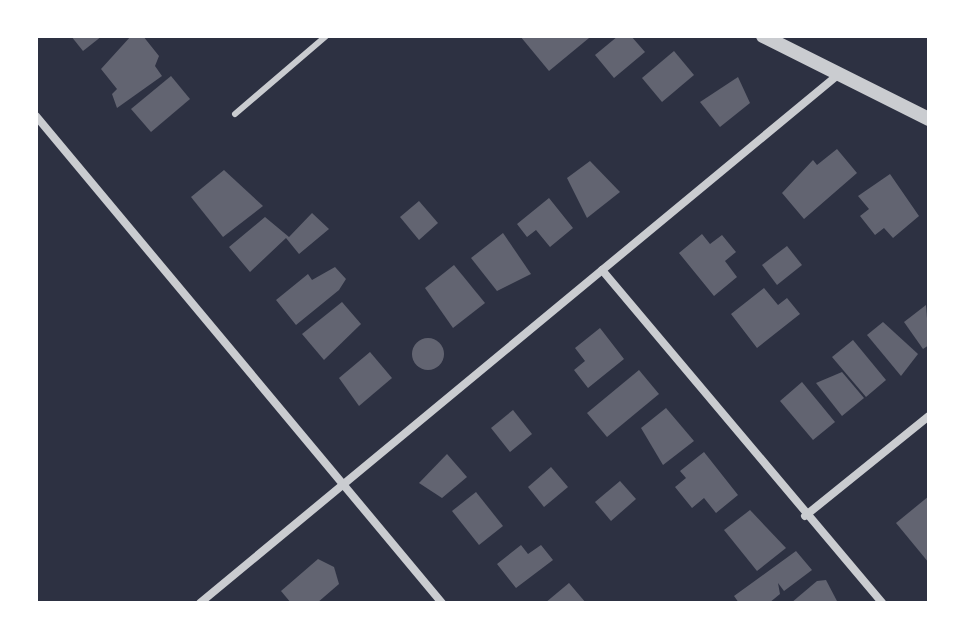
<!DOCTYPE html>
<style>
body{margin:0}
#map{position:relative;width:965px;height:639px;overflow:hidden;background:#2d3142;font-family:"Space Grotesk",sans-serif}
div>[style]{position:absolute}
.building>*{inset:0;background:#626471}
.round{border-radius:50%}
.service>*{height:6px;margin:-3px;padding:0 3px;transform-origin:3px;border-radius:3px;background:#caccd0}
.minor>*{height:8px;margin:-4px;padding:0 4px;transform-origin:4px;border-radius:4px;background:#caccd0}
.tertiary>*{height:14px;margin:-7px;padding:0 7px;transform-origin:7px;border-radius:7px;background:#caccd0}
span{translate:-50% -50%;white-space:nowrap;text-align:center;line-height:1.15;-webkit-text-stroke:8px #fff;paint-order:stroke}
.frame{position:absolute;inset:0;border:38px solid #fff;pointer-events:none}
</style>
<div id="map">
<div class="building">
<div style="clip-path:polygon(71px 36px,102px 36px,83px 51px)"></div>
<div style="clip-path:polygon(131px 36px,143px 36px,159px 56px,155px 66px,162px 76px,117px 108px,112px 94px,117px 89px,101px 69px)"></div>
<div style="clip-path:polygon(520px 36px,587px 36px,589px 38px,549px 71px)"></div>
<div style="clip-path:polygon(618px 36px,631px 36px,645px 52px,614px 78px,595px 55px)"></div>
<div style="clip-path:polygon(674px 51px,694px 75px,662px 102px,642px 78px)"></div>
<div style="clip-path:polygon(171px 76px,190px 99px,151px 132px,131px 109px)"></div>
<div style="clip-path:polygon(738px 77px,750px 103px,720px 127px,700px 102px)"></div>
<div style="clip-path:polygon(837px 149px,857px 173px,804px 219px,782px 193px,813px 160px,817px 165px)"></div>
<div style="clip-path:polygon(590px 161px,620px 192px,587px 218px,567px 178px)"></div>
<div style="clip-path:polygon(224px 170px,263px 206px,223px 237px,191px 197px)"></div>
<div style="clip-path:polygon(890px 174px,919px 216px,893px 238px,884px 228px,875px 235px,860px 216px,869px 209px,858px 196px)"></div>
<div style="clip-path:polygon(549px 198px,573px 228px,550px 247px,536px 230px,527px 237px,517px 224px)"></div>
<div style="clip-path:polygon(419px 201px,438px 223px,419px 240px,400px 217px)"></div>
<div style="clip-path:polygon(312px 213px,329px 229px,299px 254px,286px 238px,250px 272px,229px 247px,265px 217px,289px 237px)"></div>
<div style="clip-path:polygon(503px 233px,531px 274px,497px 291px,471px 258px)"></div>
<div style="clip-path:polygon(702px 234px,710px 244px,722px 235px,736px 252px,725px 261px,737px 277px,714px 296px,679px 253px)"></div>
<div style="clip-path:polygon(787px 246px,802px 265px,777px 285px,762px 265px)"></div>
<div style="clip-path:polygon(454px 265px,485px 303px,453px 328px,425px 288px)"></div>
<div style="clip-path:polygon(335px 267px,346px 279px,339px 290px,296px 325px,276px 300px,308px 274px,312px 280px)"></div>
<div style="clip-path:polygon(764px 288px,778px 305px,787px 298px,800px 314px,757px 348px,731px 314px)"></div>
<div style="clip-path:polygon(342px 302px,361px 324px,324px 360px,302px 334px)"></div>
<div style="clip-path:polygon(926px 305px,929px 345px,923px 349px,904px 322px)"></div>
<div style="clip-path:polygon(883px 322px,918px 354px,901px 376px,867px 335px)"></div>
<div style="clip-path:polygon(600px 328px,624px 359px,588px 388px,574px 370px,585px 361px,575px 348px)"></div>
<div class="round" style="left:412px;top:338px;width:32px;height:32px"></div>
<div style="clip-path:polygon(853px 340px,886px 380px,866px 397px,832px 357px)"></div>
<div style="clip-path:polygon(370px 352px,392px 378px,359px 406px,339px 378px)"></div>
<div style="clip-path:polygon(639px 370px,659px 394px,607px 437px,587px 413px)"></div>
<div style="clip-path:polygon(842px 372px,864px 398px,842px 416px,816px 383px)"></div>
<div style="clip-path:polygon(802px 382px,835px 422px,813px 440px,780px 401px)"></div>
<div style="clip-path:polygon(666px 408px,694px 441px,663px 465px,641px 428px)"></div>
<div style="clip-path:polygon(513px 410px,532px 434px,510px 452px,491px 428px)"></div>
<div style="clip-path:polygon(704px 452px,738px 495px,716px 513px,704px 498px,692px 508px,675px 487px,686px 478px,680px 471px)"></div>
<div style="clip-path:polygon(447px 454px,467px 477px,442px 498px,419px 483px)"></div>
<div style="clip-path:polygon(551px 467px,568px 487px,544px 507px,528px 487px)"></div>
<div style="clip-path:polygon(620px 481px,636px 499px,611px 521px,595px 502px)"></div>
<div style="clip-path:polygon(476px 492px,503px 526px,479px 545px,452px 511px)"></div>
<div style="clip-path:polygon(929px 496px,929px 563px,896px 523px)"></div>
<div style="clip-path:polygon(750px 510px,786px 548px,757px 571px,724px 530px)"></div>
<div style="clip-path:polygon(521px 545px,528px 554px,541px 545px,553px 560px,516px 588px,497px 564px)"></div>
<div style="clip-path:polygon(796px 551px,812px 570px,784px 591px,778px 583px,780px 594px,769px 603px,739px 603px,734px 596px)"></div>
<div style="clip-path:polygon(318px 559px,334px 567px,339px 584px,317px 603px,291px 603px,281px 591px)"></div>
<div style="clip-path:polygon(826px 580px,838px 603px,791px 603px,817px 581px)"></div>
<div style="clip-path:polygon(569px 583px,586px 603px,545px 603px)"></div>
</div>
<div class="service">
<div style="left:235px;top:114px;width:120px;rotate:-40.6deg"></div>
</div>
<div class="minor">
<div style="left:36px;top:116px;width:634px;rotate:50.18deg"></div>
<div style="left:602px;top:270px;width:435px;rotate:49.9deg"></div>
<div style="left:805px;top:516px;width:159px;rotate:-38.9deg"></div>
<div style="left:200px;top:603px;width:830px;rotate:-39.62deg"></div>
</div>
<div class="tertiary">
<div style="left:763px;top:36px;width:186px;rotate:26.6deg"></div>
</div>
<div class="frame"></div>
</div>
